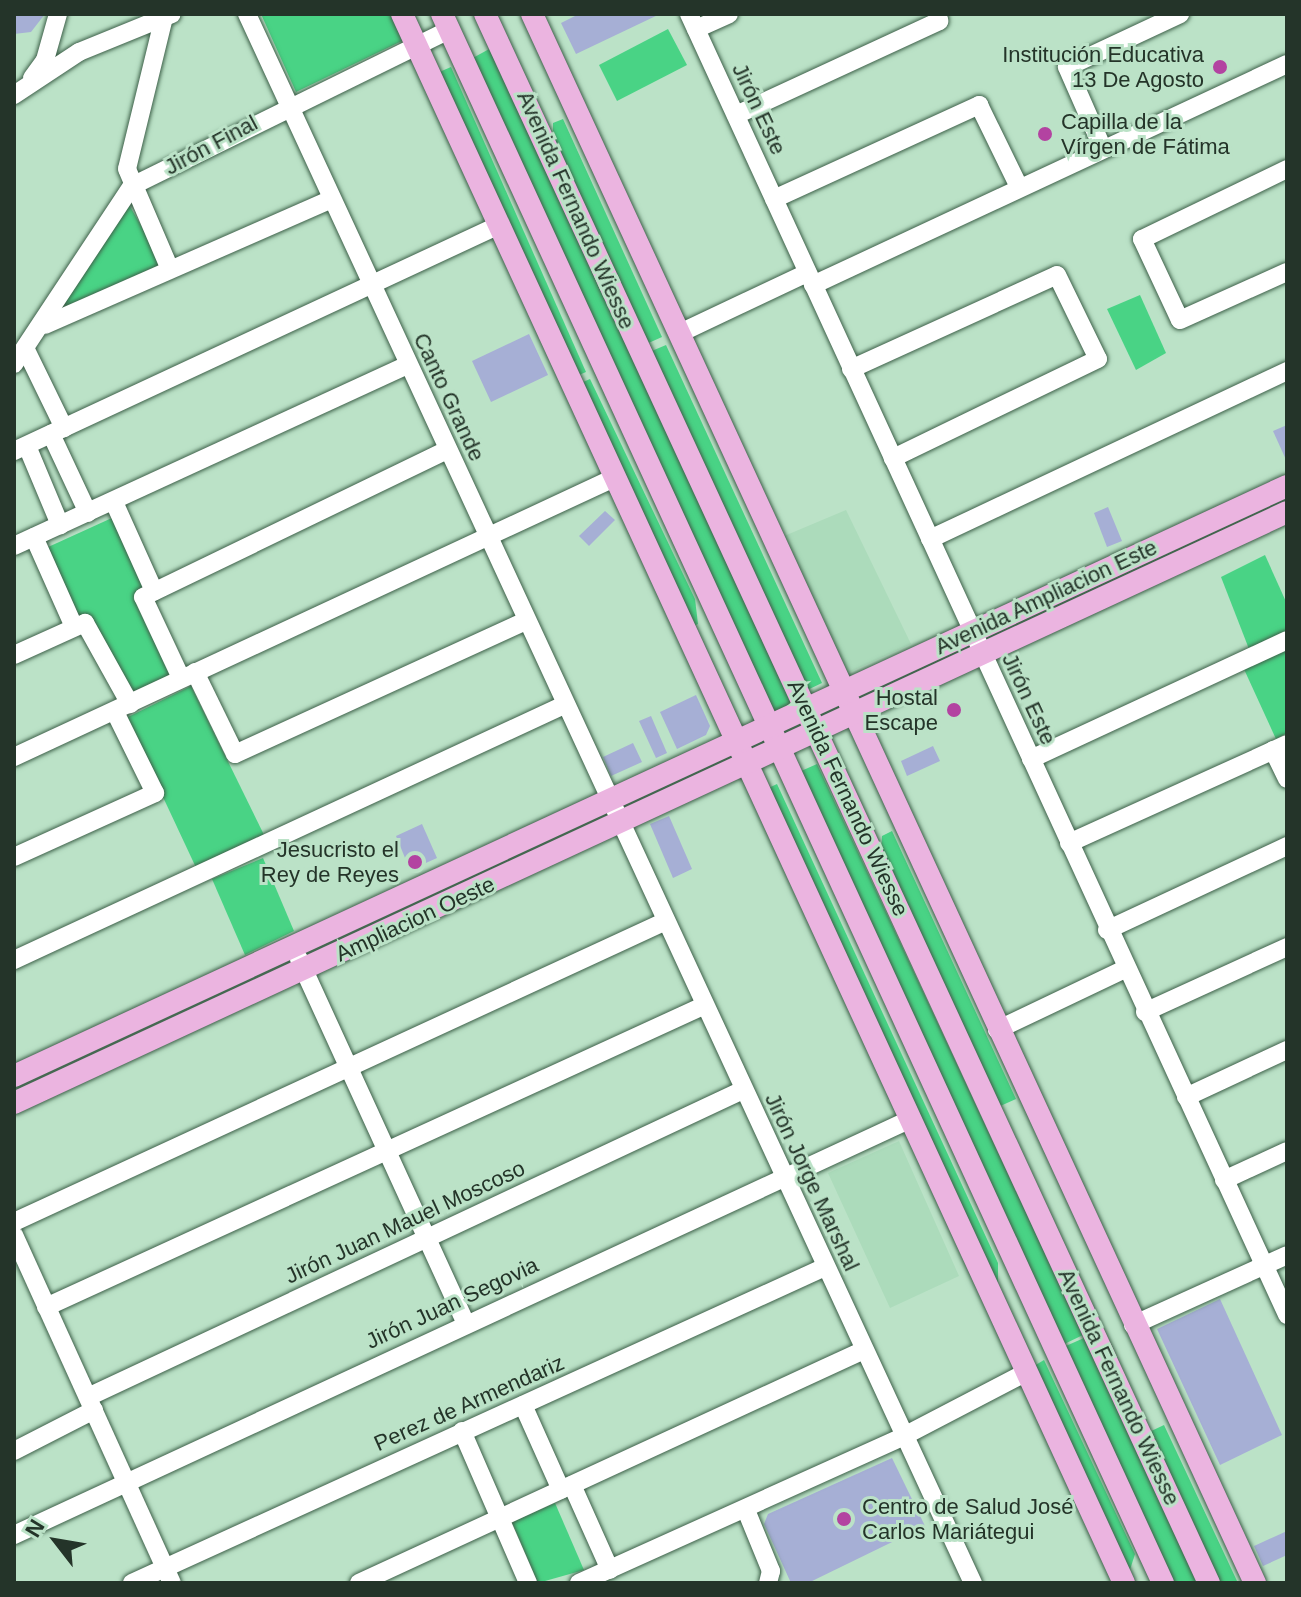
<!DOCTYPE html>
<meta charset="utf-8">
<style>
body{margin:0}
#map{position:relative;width:1301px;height:1597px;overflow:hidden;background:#bbe2c7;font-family:Helvetica,sans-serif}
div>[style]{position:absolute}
.built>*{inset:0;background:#acdbbb}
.green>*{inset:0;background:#49d385}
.building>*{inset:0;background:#a6afd5}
.roads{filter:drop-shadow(0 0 2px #3d6049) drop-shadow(0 0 2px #3d6049)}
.minor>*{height:18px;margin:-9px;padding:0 9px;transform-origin:9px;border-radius:9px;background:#fff}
.major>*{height:22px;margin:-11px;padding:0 11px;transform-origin:11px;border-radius:11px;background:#ebb4e0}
.dots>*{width:22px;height:22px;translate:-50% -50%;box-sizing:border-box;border:4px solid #bbe2c7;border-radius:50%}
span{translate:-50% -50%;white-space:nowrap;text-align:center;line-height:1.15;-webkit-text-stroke:6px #bbe2c7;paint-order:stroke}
.poi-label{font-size:22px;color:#243429}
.right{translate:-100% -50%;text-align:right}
.left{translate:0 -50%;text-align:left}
.street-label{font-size:22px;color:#243429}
.frame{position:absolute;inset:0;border:16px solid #243429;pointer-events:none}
.north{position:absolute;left:16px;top:1501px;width:80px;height:80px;-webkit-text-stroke:6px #bbe2c7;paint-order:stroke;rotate:301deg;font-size:22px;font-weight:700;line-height:32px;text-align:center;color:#243429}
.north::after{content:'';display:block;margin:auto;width:28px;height:36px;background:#243429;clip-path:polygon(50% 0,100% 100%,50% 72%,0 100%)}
</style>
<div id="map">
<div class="built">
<div style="clip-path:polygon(846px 510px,911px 644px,841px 676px,777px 539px)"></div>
<div style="clip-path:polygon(899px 1141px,959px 1276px,890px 1308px,828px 1173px)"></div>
</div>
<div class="green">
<div style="clip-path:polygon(261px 14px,393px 14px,404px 40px,296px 92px)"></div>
<div style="clip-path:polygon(668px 29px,687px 65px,617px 101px,599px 65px)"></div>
<div style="clip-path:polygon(491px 48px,793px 708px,771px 722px,471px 59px)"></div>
<div style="clip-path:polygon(451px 67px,586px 372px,572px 378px,437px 73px)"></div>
<div style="clip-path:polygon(563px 119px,662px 337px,644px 345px,553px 143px,553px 123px)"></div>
<div style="clip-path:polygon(128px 203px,165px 267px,73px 309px,65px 305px,63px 300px)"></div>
<div style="clip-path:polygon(1140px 295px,1166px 353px,1136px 370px,1107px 309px)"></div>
<div style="clip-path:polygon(666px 345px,822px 683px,803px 692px,647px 353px)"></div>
<div style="clip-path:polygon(590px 379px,695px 599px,698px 624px,691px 627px,576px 385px)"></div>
<div style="clip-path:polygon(114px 517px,148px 590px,172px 675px,130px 697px,77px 621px,46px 548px)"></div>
<div style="clip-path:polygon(1265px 555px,1287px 604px,1287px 631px,1249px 649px,1221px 577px)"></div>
<div style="clip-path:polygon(1287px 647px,1287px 733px,1276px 739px,1243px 667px)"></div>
<div style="clip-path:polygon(191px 686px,267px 841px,199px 874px,126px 718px)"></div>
<div style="clip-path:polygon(817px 764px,1083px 1335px,1058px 1347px,792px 775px)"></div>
<div style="clip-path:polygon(777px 784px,998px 1263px,998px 1287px,762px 791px)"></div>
<div style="clip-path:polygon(892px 831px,1016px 1099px,998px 1107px,881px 855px,882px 836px)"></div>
<div style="clip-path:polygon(263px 858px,294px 931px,245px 955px,212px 879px)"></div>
<div style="clip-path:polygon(1084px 1338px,1198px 1583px,1168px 1583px,1059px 1349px)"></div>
<div style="clip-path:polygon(1044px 1360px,1135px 1554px,1128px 1576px,1029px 1369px)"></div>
<div style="clip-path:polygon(1164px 1425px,1238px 1583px,1217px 1583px,1147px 1433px)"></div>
<div style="clip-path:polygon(555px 1503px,584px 1570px,538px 1583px,512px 1522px)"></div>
</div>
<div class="building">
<div style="clip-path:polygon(14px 14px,45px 14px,31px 32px,14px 34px)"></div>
<div style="clip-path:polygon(579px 14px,660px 14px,576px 54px,561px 23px)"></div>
<div style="clip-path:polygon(529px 334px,548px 375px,491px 402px,472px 361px)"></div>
<div style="clip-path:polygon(1287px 425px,1287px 462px,1273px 431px)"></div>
<div style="clip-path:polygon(1108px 507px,1122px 541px,1107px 547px,1094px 513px)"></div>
<div style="clip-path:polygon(605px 511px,615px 520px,589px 546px,579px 536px)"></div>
<div style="clip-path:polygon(696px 695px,710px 726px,706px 735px,677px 749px,660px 712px)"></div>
<div style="clip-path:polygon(651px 716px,667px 753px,656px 758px,639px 721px)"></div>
<div style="clip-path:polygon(633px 743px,642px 762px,611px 776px,603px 757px)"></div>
<div style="clip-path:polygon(933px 746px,940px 761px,907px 776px,901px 761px)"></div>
<div style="clip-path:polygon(669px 816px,692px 869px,673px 878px,650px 824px)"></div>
<div style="clip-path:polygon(422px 824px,437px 858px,410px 870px,396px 836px)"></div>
<div style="clip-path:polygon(1220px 1299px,1282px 1435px,1220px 1465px,1157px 1329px)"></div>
<div style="clip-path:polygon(892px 1458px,925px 1526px,808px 1583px,791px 1583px,764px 1524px,768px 1514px)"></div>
<div style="clip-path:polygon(1287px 1531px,1287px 1555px,1263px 1566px,1254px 1546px)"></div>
</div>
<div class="roads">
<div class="minor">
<div style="left:247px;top:14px;width:1729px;rotate:65.17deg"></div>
<div style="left:689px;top:14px;width:1432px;rotate:65.31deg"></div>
<div style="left:164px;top:17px;width:156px;rotate:103.7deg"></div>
<div style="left:127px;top:169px;width:107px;rotate:66.8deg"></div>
<div style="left:696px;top:29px;width:36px;rotate:-24deg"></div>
<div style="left:32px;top:78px;width:22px;rotate:-54deg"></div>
<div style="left:45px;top:60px;width:48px;rotate:-74.2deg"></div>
<div style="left:14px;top:95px;width:78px;rotate:-33.5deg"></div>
<div style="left:79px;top:52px;width:100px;rotate:-22.2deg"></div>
<div style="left:736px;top:115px;width:224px;rotate:-24.8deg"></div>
<div style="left:939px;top:21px;width:7px;rotate:-98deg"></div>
<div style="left:1103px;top:149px;width:90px;rotate:-113.7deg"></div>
<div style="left:1067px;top:67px;width:125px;rotate:-25.1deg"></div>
<div style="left:1287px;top:169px;width:161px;rotate:154.2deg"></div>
<div style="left:1142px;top:239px;width:89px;rotate:64.9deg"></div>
<div style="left:1180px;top:320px;width:117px;rotate:-24.2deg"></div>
<div style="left:774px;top:199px;width:226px;rotate:-24.6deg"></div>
<div style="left:979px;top:105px;width:91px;rotate:64deg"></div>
<div style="left:813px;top:285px;width:523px;rotate:-25deg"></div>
<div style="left:45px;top:325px;width:313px;rotate:-23.7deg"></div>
<div style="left:678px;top:334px;width:143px;rotate:-25.3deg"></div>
<div style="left:26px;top:350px;width:87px;rotate:64deg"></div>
<div style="left:14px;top:364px;width:214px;rotate:-56.5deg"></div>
<div style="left:132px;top:186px;width:353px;rotate:-26.2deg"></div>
<div style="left:851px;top:369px;width:226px;rotate:-24.5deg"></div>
<div style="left:1057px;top:275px;width:93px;rotate:64deg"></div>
<div style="left:1098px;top:359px;width:228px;rotate:154.2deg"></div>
<div style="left:51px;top:434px;width:87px;rotate:64.9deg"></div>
<div style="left:27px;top:446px;width:86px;rotate:67.3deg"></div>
<div style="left:14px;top:451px;width:535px;rotate:-24.98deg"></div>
<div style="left:114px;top:502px;width:98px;rotate:65.8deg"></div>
<div style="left:34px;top:537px;width:98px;rotate:66deg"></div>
<div style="left:930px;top:539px;width:395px;rotate:-25.2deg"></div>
<div style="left:14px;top:546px;width:434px;rotate:-24.7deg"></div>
<div style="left:14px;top:655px;width:78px;rotate:-24.3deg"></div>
<div style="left:85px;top:623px;width:93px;rotate:60.9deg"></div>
<div style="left:195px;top:672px;width:91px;rotate:64deg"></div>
<div style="left:235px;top:754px;width:319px;rotate:-24.6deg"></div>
<div style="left:181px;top:678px;width:89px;rotate:-115.1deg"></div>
<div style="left:143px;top:597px;width:338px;rotate:-25.8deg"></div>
<div style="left:1273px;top:750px;width:32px;rotate:64deg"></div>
<div style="left:14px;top:757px;width:664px;rotate:-24.94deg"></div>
<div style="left:1031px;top:759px;width:282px;rotate:-24.9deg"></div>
<div style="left:1069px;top:843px;width:239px;rotate:-24.4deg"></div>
<div style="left:14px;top:857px;width:155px;rotate:-24.4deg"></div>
<div style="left:155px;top:793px;width:90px;rotate:-116.3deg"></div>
<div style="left:1107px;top:930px;width:199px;rotate:-25deg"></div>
<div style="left:299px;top:959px;width:400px;rotate:65.4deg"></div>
<div style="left:14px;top:960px;width:606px;rotate:-24.87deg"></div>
<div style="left:1145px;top:1012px;width:156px;rotate:-24.6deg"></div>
<div style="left:997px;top:1030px;width:142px;rotate:-25.5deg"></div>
<div style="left:1186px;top:1097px;width:111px;rotate:-25deg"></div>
<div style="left:1224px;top:1180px;width:69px;rotate:-24.7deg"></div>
<div style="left:14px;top:1222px;width:716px;rotate:-24.78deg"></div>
<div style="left:14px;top:1235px;width:382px;rotate:65.6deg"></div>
<div style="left:46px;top:1307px;width:723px;rotate:-24.61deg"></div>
<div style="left:1133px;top:1325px;width:169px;rotate:-24.4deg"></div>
<div style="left:88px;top:1397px;width:723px;rotate:-25.11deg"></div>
<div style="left:523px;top:1405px;width:93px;rotate:65.9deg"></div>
<div style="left:462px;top:1431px;width:166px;rotate:66.5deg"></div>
<div style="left:14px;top:1451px;width:90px;rotate:-27.1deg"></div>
<div style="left:572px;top:1485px;width:93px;rotate:65.9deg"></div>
<div style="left:746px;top:1510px;width:66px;rotate:67.7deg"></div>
<div style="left:771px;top:1571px;width:12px;rotate:104deg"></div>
<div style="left:14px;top:1535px;width:989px;rotate:-24.88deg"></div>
<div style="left:132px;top:1583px;width:762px;rotate:-24.51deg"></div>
<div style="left:359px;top:1583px;width:556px;rotate:-24.77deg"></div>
<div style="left:579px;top:1583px;width:357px;rotate:-24.3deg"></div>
<div style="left:904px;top:1436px;width:136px;rotate:-27.5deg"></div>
</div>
<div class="major">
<div style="left:402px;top:14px;width:1727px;rotate:65.29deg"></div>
<div style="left:442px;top:14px;width:1727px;rotate:65.32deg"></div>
<div style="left:485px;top:14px;width:1728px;rotate:65.23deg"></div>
<div style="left:532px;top:14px;width:1728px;rotate:65.26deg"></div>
<div style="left:14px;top:1076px;width:1403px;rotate:-24.87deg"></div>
<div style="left:14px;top:1103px;width:1403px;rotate:-24.9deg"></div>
</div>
</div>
<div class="dots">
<div style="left:1220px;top:67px;background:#b343a1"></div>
<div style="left:1045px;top:134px;background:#b343a1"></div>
<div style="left:954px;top:710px;background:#b343a1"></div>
<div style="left:415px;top:862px;background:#b343a1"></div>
<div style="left:844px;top:1519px;background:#b343a1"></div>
</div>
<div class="poi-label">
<span class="right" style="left:1204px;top:67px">Institución Educativa<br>13 De Agosto</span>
<span class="left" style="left:1061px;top:134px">Capilla de la<br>Vírgen de Fátima</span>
<span class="right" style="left:938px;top:710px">Hostal<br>Escape</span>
<span class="right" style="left:399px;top:862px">Jesucristo el<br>Rey de Reyes</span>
<span class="left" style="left:862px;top:1519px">Centro de Salud José<br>Carlos Mariátegui</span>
</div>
<div class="street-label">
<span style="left:759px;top:109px;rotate:65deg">Jirón Este</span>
<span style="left:211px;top:145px;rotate:-28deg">Jirón Final</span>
<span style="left:576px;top:210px;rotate:66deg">Avenida Fernando Wiesse</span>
<span style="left:449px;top:397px;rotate:65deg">Canto Grande</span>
<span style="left:1046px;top:597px;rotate:-25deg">Avenida Ampliacion Este</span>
<span style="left:1029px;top:699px;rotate:65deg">Jirón Este</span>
<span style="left:848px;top:798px;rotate:65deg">Avenida Fernando Wiesse</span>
<span style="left:415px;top:919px;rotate:-25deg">Ampliacion Oeste</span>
<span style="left:812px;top:1182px;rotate:65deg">Jirón Jorge Marshal</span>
<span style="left:405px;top:1222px;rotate:-25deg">Jirón Juan Mauel Moscoso</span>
<span style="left:452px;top:1303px;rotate:-25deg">Jirón Juan Segovia</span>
<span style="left:1119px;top:1387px;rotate:65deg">Avenida Fernando Wiesse</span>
<span style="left:469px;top:1403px;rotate:-24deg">Perez de Armendariz</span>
</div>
<div class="frame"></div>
<div class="north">N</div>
</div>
